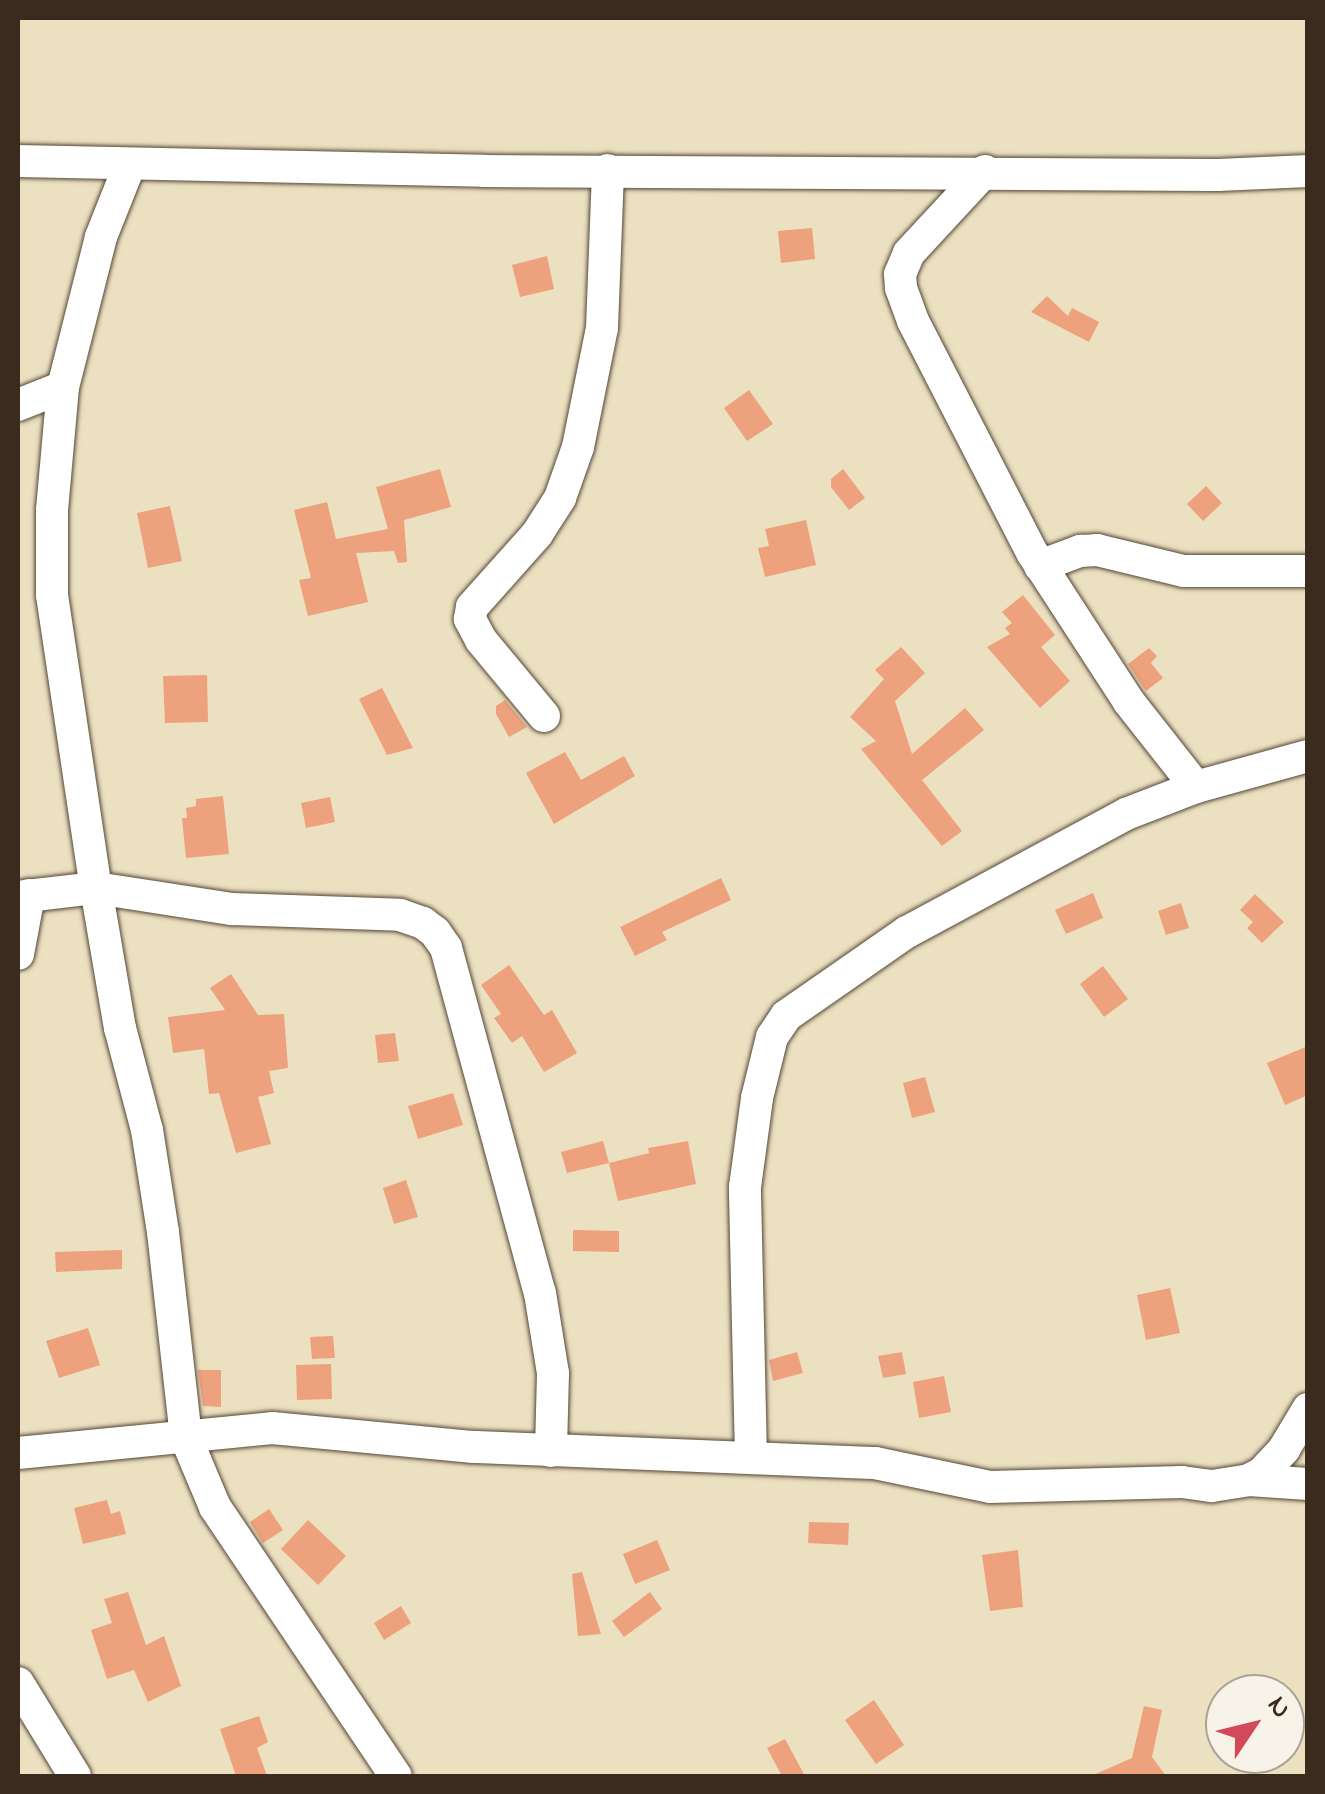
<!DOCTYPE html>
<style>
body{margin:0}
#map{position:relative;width:1325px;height:1794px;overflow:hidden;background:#ebe1c1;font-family:"Indie Flower",sans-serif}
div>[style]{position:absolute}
.building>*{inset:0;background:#eda17c}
.roads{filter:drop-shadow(0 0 2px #554536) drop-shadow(0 0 2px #554536)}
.street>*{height:32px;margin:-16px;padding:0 16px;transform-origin:16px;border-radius:16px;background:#fff}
span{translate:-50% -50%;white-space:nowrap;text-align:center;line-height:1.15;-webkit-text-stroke:9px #f7f3e8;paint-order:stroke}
.frame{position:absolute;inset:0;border:20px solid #3b2a1e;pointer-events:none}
.north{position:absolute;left:1205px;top:1674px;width:100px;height:100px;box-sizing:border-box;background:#f7f3e8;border:2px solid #aca397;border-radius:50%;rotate:55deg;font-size:28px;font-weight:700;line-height:40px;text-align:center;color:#3b2a1e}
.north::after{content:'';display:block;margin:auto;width:35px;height:45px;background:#d1495b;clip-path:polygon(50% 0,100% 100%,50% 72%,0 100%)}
</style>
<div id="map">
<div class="building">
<div style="clip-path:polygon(812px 228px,815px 259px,781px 263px,778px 231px)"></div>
<div style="clip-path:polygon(547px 256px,554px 289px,520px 297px,512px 265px)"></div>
<div style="clip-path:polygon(1047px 296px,1068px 316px,1072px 308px,1099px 322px,1089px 342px,1031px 312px)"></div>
<div style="clip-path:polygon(749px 390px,773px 424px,747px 441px,724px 408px)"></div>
<div style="clip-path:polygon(440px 469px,451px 507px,404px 520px,407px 562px,398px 563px,394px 551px,356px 553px,368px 602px,308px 616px,299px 580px,311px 578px,294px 510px,327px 502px,336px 539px,388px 529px,376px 487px)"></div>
<div style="clip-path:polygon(843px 469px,865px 498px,849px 510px,831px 487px,831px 479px)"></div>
<div style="clip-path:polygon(1206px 486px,1222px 503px,1203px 521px,1187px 504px)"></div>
<div style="clip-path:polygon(170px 506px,182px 561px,148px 568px,137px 513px)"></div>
<div style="clip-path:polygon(806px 520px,816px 565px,765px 577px,758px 548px,769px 546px,765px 529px)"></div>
<div style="clip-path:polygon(1023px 595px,1055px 635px,1041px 647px,1070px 681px,1040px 708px,987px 647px,1010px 634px,1005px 628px,1012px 623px,1002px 612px)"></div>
<div style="clip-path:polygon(901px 647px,925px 673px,895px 701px,912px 754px,965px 708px,984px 730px,922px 780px,962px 831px,942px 846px,861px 749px,876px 741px,850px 717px,884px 679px,875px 670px)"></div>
<div style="clip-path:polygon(1149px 648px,1157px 656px,1151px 663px,1163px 678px,1146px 691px,1128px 664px)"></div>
<div style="clip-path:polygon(207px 675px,208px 722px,165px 723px,163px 676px)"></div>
<div style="clip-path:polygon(382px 688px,413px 748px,387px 755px,359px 699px)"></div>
<div style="clip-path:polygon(505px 700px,527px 727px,509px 737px,496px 714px,496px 706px)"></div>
<div style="clip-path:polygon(565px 752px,581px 780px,624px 756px,635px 776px,554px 824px,526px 773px)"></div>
<div style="clip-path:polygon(223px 796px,229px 854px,186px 858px,182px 818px,187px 818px,186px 808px,196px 806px,196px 799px)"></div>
<div style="clip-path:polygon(330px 797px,335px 822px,306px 828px,301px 803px)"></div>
<div style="clip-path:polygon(721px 878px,731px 900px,662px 932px,667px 940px,635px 956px,620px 927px)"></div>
<div style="clip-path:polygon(1093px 893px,1103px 918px,1066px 934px,1055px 910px)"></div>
<div style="clip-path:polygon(1255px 894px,1284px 922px,1262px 943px,1247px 928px,1253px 922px,1240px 910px)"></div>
<div style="clip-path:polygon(1181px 903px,1189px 928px,1166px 935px,1158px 911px)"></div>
<div style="clip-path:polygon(509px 965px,544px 1015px,552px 1010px,577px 1053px,544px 1072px,522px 1036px,512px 1043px,494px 1018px,501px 1014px,481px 985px)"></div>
<div style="clip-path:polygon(1103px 966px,1128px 999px,1104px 1017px,1080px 984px)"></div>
<div style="clip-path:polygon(231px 974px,258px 1015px,284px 1014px,288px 1068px,269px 1071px,274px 1093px,258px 1097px,271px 1144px,236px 1153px,219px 1093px,209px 1094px,204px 1049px,173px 1053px,168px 1017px,225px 1010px,210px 988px)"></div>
<div style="clip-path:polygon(395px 1033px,399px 1061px,378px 1063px,375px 1035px)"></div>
<div style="clip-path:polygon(1308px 1046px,1308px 1095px,1285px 1105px,1267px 1063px)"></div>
<div style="clip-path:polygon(925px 1077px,935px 1112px,912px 1118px,903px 1083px)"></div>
<div style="clip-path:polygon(453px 1093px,463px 1125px,418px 1139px,408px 1106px)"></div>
<div style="clip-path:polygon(603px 1141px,609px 1163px,567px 1173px,561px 1152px)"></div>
<div style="clip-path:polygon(688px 1141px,696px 1184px,618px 1201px,609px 1163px,649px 1153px,648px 1148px)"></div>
<div style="clip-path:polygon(406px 1180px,418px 1217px,394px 1224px,383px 1188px)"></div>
<div style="clip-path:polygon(573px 1230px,619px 1231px,619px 1252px,573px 1251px)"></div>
<div style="clip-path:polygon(122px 1250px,122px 1269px,56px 1272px,55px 1252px)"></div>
<div style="clip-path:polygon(1170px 1288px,1180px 1333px,1146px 1340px,1137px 1295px)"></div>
<div style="clip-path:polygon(88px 1328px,100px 1365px,59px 1378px,46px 1341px)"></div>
<div style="clip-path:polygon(333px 1336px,335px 1358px,312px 1359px,310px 1337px)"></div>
<div style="clip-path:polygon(797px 1352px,803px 1373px,773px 1381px,769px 1360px)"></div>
<div style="clip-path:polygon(902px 1352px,906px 1374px,883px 1378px,878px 1356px)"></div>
<div style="clip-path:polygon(331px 1364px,332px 1399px,297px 1400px,296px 1365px)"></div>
<div style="clip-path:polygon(198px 1370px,221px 1370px,221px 1407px,203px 1406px)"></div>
<div style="clip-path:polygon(944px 1376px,951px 1412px,919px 1418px,913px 1382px)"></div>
<div style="clip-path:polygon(107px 1500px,111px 1514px,120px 1511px,126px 1534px,83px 1544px,74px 1508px)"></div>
<div style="clip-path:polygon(269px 1509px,283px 1530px,263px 1543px,250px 1522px)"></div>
<div style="clip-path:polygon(308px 1520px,346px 1556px,318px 1585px,281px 1549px)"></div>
<div style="clip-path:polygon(809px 1522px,849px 1523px,848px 1545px,808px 1543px)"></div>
<div style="clip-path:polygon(657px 1540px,670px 1570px,635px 1584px,623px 1554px)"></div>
<div style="clip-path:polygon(1018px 1550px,1023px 1607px,990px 1611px,982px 1555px)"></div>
<div style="clip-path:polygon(582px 1572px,601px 1634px,578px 1636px,572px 1574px)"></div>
<div style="clip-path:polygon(128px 1592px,146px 1645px,164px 1636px,181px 1686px,148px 1702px,134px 1670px,107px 1679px,91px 1630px,112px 1623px,104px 1599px)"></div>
<div style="clip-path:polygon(650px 1592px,662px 1609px,624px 1637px,612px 1621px)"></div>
<div style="clip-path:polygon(401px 1606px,411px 1623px,384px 1640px,374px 1623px)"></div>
<div style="clip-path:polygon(874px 1700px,904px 1745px,876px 1764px,845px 1720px)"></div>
<div style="clip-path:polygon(1144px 1706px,1162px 1710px,1152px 1757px,1166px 1776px,1091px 1776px,1132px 1758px)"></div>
<div style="clip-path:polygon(259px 1716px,268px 1742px,257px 1748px,267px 1776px,236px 1776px,220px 1729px)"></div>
<div style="clip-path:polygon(785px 1739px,805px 1776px,782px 1776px,767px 1748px)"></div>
</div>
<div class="roads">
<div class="street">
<div style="left:18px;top:161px;width:466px;rotate:1.2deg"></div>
<div style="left:484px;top:171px;width:734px;rotate:0.31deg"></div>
<div style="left:1218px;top:175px;width:90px;rotate:-2.5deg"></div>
<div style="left:130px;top:164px;width:79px;rotate:111.7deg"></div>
<div style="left:101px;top:237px;width:155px;rotate:104.2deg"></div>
<div style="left:63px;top:387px;width:123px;rotate:95.1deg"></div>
<div style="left:52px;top:510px;width:85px;rotate:90deg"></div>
<div style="left:52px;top:595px;width:296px;rotate:81.5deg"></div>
<div style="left:96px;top:888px;width:142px;rotate:80.3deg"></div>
<div style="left:120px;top:1028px;width:106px;rotate:75.2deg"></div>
<div style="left:147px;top:1130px;width:103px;rotate:81.1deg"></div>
<div style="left:163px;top:1232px;width:207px;rotate:83.6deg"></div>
<div style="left:186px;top:1438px;width:75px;rotate:67.2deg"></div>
<div style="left:215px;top:1507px;width:324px;rotate:56.1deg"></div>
<div style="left:985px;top:171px;width:112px;rotate:132.8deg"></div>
<div style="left:909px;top:253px;width:23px;rotate:113deg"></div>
<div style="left:900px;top:274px;width:14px;rotate:86deg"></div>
<div style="left:901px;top:288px;width:35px;rotate:70deg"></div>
<div style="left:913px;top:321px;width:262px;rotate:62.8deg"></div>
<div style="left:1033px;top:554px;width:176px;rotate:57deg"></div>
<div style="left:1129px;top:702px;width:108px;rotate:51.8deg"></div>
<div style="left:18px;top:405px;width:48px;rotate:-21.8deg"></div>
<div style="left:1040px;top:566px;width:43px;rotate:-20.6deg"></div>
<div style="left:1080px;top:551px;width:17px;rotate:-3deg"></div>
<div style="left:1097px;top:550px;width:89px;rotate:13.6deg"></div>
<div style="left:1184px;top:571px;width:124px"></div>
<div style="left:544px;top:716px;width:99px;rotate:-129.7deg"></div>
<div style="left:481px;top:640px;width:24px;rotate:-118deg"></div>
<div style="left:470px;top:619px;width:12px;rotate:-81deg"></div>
<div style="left:472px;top:607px;width:98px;rotate:-48.3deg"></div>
<div style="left:537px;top:534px;width:43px;rotate:-57.4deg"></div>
<div style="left:560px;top:498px;width:54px;rotate:-70.6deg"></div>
<div style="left:578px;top:447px;width:121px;rotate:-78.6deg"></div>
<div style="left:602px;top:328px;width:158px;rotate:-87.8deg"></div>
<div style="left:18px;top:897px;width:79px;rotate:-6.6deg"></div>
<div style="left:96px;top:888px;width:138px;rotate:8.8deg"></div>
<div style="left:232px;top:909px;width:168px;rotate:2deg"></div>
<div style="left:400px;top:915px;width:24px;rotate:19deg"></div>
<div style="left:423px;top:923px;width:15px;rotate:37deg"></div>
<div style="left:435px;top:932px;width:19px;rotate:55deg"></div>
<div style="left:446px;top:948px;width:358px;rotate:74.8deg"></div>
<div style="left:540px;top:1293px;width:81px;rotate:80.8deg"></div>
<div style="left:553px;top:1373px;width:78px;rotate:91.5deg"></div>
<div style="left:18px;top:954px;width:60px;rotate:-79.4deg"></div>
<div style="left:18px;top:1453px;width:255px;rotate:-5.6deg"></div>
<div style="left:272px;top:1428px;width:203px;rotate:5.4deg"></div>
<div style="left:474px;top:1447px;width:401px;rotate:2.3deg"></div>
<div style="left:875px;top:1463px;width:117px;rotate:11.8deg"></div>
<div style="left:990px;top:1487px;width:192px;rotate:-1.5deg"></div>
<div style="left:1182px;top:1482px;width:30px;rotate:8deg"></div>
<div style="left:1212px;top:1486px;width:37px;rotate:-9deg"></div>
<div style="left:1249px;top:1480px;width:15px;rotate:-28deg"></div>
<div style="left:1262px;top:1473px;width:33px;rotate:-47deg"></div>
<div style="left:1284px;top:1449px;width:47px;rotate:-59deg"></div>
<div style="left:751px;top:1458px;width:271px;rotate:-91.3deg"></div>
<div style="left:745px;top:1187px;width:90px;rotate:-82.3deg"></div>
<div style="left:757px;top:1098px;width:63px;rotate:-76.2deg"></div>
<div style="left:772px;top:1037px;width:25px;rotate:-56deg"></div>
<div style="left:786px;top:1016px;width:147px;rotate:-34.8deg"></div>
<div style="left:907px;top:932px;width:249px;rotate:-28.3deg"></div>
<div style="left:1126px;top:814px;width:75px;rotate:-21.1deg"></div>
<div style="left:1196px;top:787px;width:116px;rotate:-15.5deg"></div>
<div style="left:1249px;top:1480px;width:59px;rotate:3.9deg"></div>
<div style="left:18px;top:1683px;width:109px;rotate:58.5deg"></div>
</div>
</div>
<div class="frame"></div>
<div class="north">N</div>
</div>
